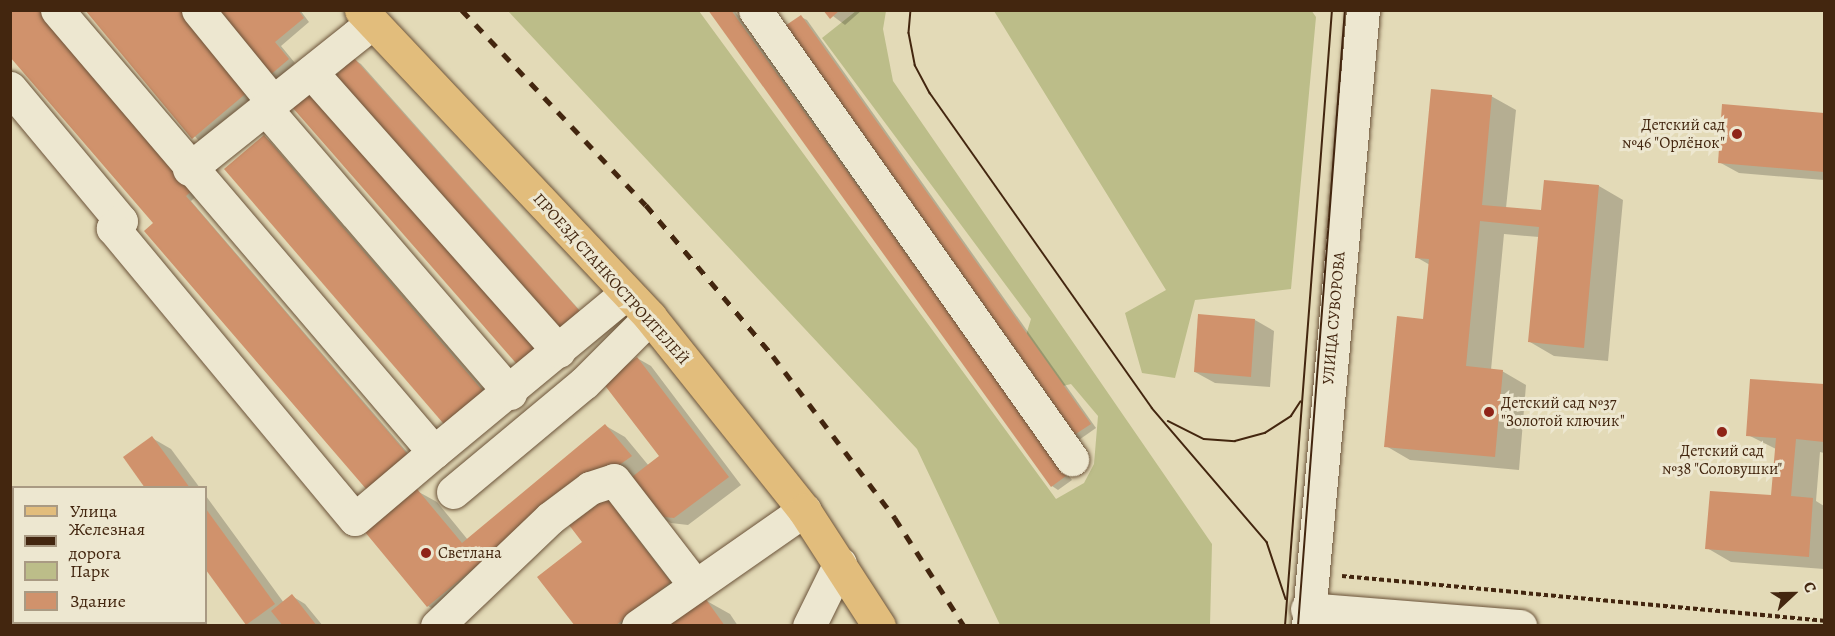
<!DOCTYPE html>
<meta charset="utf-8">
<style>
body{margin:0}
#map{position:relative;width:1835px;height:636px;overflow:hidden;background:#e3dab7;font-family:Alegreya,serif}
div>[style]{position:absolute}
.green>*{inset:0;background:#bcbd89}
.shadow>*{inset:0;background:#0003}
.building>*{inset:0;background:#d0926c}
.path>*{height:4px;margin-top:-2px;transform-origin:0;background:repeating-linear-gradient(90deg,#43260f 0 4.5px,transparent 0 7.5px)}
.roads{filter:drop-shadow(0 0 2px #6b5339) drop-shadow(0 0 2px #6b5339)}
.minor>*{height:33px;margin:-16.5px;padding:0 16.5px;transform-origin:16.5px;border-radius:16.5px;background:#ede7d0}
.major>*{height:33px;margin:-16.5px;padding:0 16.5px;transform-origin:16.5px;border-radius:16.5px;background:#e2bd7c}
.tram>*{height:1.5px;margin:-0.75px;padding:0 0.75px;transform-origin:0.75px;border-radius:0.75px;background:#43260f}
.rail>*{height:4.5px;margin-top:-2.25px;transform-origin:0;background:repeating-linear-gradient(90deg,#43260f 0 10px,transparent 0 20px)}
.dots>*{width:16px;height:16px;translate:-50% -50%;box-sizing:border-box;border:3px solid #ede7d0;border-radius:50%}
span{translate:-50% -50%;white-space:nowrap;text-align:center;line-height:1.15;-webkit-text-stroke:6px #ede7d0;paint-order:stroke}
.poi-label{font-size:16px;color:#43260f}
.right{translate:-100% -50%;text-align:right}
.left{translate:0 -50%;text-align:left}
.street-label{font-size:16px;color:#43260f}
.frame{position:absolute;inset:0;border:12px solid #43260f;pointer-events:none}
.legend{position:absolute;left:12px;top:486px;width:195px;height:138px;box-sizing:border-box;background:#ede7d0;border:2px solid #a99a83;margin:0;padding:8px 10px;list-style:none;font-size:18px;color:#43260f}
.legend li{display:flex;align-items:center;gap:12px;height:30px}
.legend b{width:30px;border:2px solid #a99a83}
.north{position:absolute;left:1763px;top:564px;width:60px;height:60px;-webkit-text-stroke:4px #ede7d0;paint-order:stroke;rotate:68deg;font-size:16px;font-weight:700;line-height:24px;text-align:center;color:#43260f}
.north::after{content:'';display:block;margin:auto;width:21px;height:27px;background:#43260f;clip-path:polygon(50% 0,100% 100%,50% 72%,0 100%)}
</style>
<div id="map">
<div class="green">
<div style="clip-path:polygon(1311px 10px,1316px 17px,1291px 289px,1195px 300px,1175px 378px,1142px 373px,1125px 313px,1166px 290px,994px 11px)"></div>
<div style="clip-path:polygon(508px 11px,699px 11px,1056px 499px,1084px 483px,1094px 464px,1098px 416px,1071px 384px,1051px 389px,1022px 348px,1031px 319px,822px 38px,856px 11px,886px 11px,883px 29px,893px 81px,1212px 544px,1210px 625px,1000px 625px,917px 449px)"></div>
</div>
<div class="shadow">
<div style="clip-path:polygon(87px 10px,255px 95px,199px 141px)"></div>
<div style="clip-path:polygon(216px 10px,300px 10px,309px 22px,281px 46px,295px 63px,277px 79px,270px 75px)"></div>
<div style="clip-path:polygon(709px 10px,734px 10px,1072px 480px,1058px 490px,1052px 486px)"></div>
<div style="clip-path:polygon(825px 10px,862px 10px,845px 25px)"></div>
<div style="clip-path:polygon(801px 17px,807px 20px,1096px 428px,1076px 442px)"></div>
<div style="clip-path:polygon(10px 55px,200px 193px,191px 201px,419px 466px,155px 223px)"></div>
<div style="clip-path:polygon(355px 60px,361px 64px,590px 322px,337px 76px)"></div>
<div style="clip-path:polygon(1491px 96px,1516px 110px,1506px 208px,1543px 212px,1545px 181px,1599px 186px,1623px 200px,1608px 361px,1554px 356px,1530px 342px,1539px 237px,1504px 234px,1491px 370px,1502px 371px,1526px 385px,1519px 470px,1410px 460px,1386px 446px,1425px 321px,1430px 265px,1416px 257px)"></div>
<div style="clip-path:polygon(1724px 105px,1824px 114px,1824px 180px,1739px 173px,1719px 162px)"></div>
<div style="clip-path:polygon(264px 137px,270px 141px,494px 401px,227px 169px)"></div>
<div style="clip-path:polygon(1255px 320px,1274px 331px,1270px 387px,1215px 383px,1195px 372px)"></div>
<div style="clip-path:polygon(637px 358px,651px 366px,741px 485px,688px 525px,671px 523px,657px 515px,620px 482px,572px 522px,616px 492px,694px 597px,656px 626px,577px 626px,585px 543px,570px 524px,504px 579px,447px 617px,428px 606px,417px 491px,437px 502px,468px 540px,606px 426px,625px 437px,649px 466px,661px 456px)"></div>
<div style="clip-path:polygon(1752px 380px,1824px 386px,1824px 453px,1820px 452px,1816px 501px,1824px 506px,1824px 569px,1731px 562px,1707px 548px,1773px 497px,1776px 449px,1748px 435px)"></div>
<div style="clip-path:polygon(152px 438px,171px 449px,200px 488px,147px 488px)"></div>
<div style="clip-path:polygon(206px 496px,284px 603px,292px 596px,305px 604px,323px 626px,247px 624px,206px 568px)"></div>
<div style="clip-path:polygon(705px 600px,730px 614px,738px 626px,671px 626px)"></div>
</div>
<div class="building">
<div style="clip-path:polygon(10px 10px,42px 10px,195px 188px,186px 196px,414px 462px,373px 497px,144px 231px,153px 223px,10px 57px)"></div>
<div style="clip-path:polygon(85px 10px,183px 10px,250px 90px,192px 139px)"></div>
<div style="clip-path:polygon(215px 10px,298px 10px,304px 18px,275px 42px,289px 59px,269px 76px)"></div>
<div style="clip-path:polygon(708px 10px,731px 10px,1066px 476px,1051px 487px)"></div>
<div style="clip-path:polygon(823px 10px,840px 10px,830px 19px)"></div>
<div style="clip-path:polygon(801px 15px,1091px 424px,1068px 439px,779px 30px)"></div>
<div style="clip-path:polygon(354px 58px,585px 317px,565px 335px,335px 76px)"></div>
<div style="clip-path:polygon(312px 89px,542px 353px,522px 370px,292px 107px)"></div>
<div style="clip-path:polygon(1431px 89px,1492px 95px,1482px 205px,1541px 210px,1544px 180px,1599px 185px,1584px 348px,1528px 342px,1539px 227px,1480px 221px,1466px 366px,1503px 370px,1495px 457px,1384px 447px,1397px 316px,1423px 319px,1429px 259px,1415px 258px)"></div>
<div style="clip-path:polygon(1722px 104px,1824px 113px,1824px 172px,1718px 163px)"></div>
<div style="clip-path:polygon(264px 135px,488px 397px,449px 430px,224px 169px)"></div>
<div style="clip-path:polygon(1198px 314px,1255px 319px,1251px 377px,1194px 372px)"></div>
<div style="clip-path:polygon(637px 357px,729px 477px,674px 518px,655px 516px,628px 480px,659px 456px,603px 383px)"></div>
<div style="clip-path:polygon(1750px 379px,1824px 384px,1824px 442px,1796px 439px,1791px 496px,1813px 498px,1809px 557px,1705px 549px,1710px 491px,1771px 495px,1776px 438px,1746px 436px)"></div>
<div style="clip-path:polygon(605px 424px,632px 456px,479px 564px,427px 607px,365px 532px,417px 489px,462px 543px)"></div>
<div style="clip-path:polygon(152px 436px,190px 488px,145px 488px,123px 457px)"></div>
<div style="clip-path:polygon(616px 490px,629px 509px,620px 516px,671px 582px,615px 626px,575px 626px,537px 577px,582px 542px,569px 525px)"></div>
<div style="clip-path:polygon(206px 509px,275px 604px,246px 625px,206px 570px)"></div>
<div style="clip-path:polygon(292px 594px,317px 626px,283px 626px,271px 611px)"></div>
<div style="clip-path:polygon(705px 598px,725px 626px,668px 626px)"></div>
</div>
<div class="path">
<div style="left:1342px;top:576px;width:484px;rotate:5.3deg"></div>
</div>
<div class="roads">
<div class="minor">
<div style="left:57px;top:10px;width:581px;rotate:49.54deg"></div>
<div style="left:434px;top:452px;width:249px;rotate:-39.6deg"></div>
<div style="left:198px;top:10px;width:119px;rotate:50.8deg"></div>
<div style="left:755px;top:10px;width:550px;rotate:54.78deg"></div>
<div style="left:311px;top:72px;width:373px;rotate:48.4deg"></div>
<div style="left:10px;top:88px;width:173px;rotate:50.2deg"></div>
<div style="left:121px;top:221px;width:11px;rotate:139deg"></div>
<div style="left:113px;top:228px;width:378px;rotate:50.3deg"></div>
<div style="left:355px;top:519px;width:104px;rotate:-40.3deg"></div>
<div style="left:265px;top:108px;width:376px;rotate:49.3deg"></div>
<div style="left:189px;top:169px;width:234px;rotate:-38.6deg"></div>
<div style="left:453px;top:492px;width:170px;rotate:-39.8deg"></div>
<div style="left:584px;top:383px;width:93px;rotate:-45deg"></div>
<div style="left:1307px;top:609px;width:214px;rotate:4.6deg"></div>
<div style="left:437px;top:626px;width:156px;rotate:-43.7deg"></div>
<div style="left:550px;top:518px;width:50px;rotate:-36.9deg"></div>
<div style="left:590px;top:488px;width:25px;rotate:-18deg"></div>
<div style="left:614px;top:480px;width:133px;rotate:52.4deg"></div>
<div style="left:638px;top:626px;width:203px;rotate:-34.9deg"></div>
<div style="left:809px;top:626px;width:70px;rotate:-63.8deg"></div>
<div style="left:1308px;top:626px;width:618px;rotate:-84.9deg"></div>
</div>
<div class="major">
<div style="left:361px;top:10px;width:422px;rotate:46.7deg"></div>
<div style="left:650px;top:317px;width:247px;rotate:51.4deg"></div>
<div style="left:804px;top:510px;width:138px;rotate:57.1deg"></div>
</div>
</div>
<div class="tram">
<div style="left:911px;top:10px;width:23px;rotate:95deg"></div>
<div style="left:909px;top:33px;width:33px;rotate:79deg"></div>
<div style="left:915px;top:65px;width:32px;rotate:62deg"></div>
<div style="left:930px;top:93px;width:385px;rotate:54.8deg"></div>
<div style="left:1152px;top:408px;width:177px;rotate:49.4deg"></div>
<div style="left:1267px;top:542px;width:60px;rotate:71.6deg"></div>
<div style="left:1168px;top:421px;width:40px;rotate:26.6deg"></div>
<div style="left:1204px;top:439px;width:31px;rotate:4deg"></div>
<div style="left:1235px;top:441px;width:31px;rotate:-15deg"></div>
<div style="left:1265px;top:433px;width:31px;rotate:-33deg"></div>
<div style="left:1291px;top:416px;width:17px;rotate:-57deg"></div>
<div style="left:1285px;top:626px;width:618px;rotate:-85.64deg"></div>
<div style="left:1298px;top:626px;width:618px;rotate:-85.64deg"></div>
</div>
<div class="rail">
<div style="left:462px;top:10px;width:268px;rotate:46.7deg"></div>
<div style="left:646px;top:205px;width:197px;rotate:49.9deg"></div>
<div style="left:773px;top:356px;width:203px;rotate:53deg"></div>
<div style="left:895px;top:518px;width:128px;rotate:57.4deg"></div>
</div>
<div class="dots">
<div style="left:1737px;top:134px;background:#8f2418"></div>
<div style="left:1489px;top:412px;background:#8f2418"></div>
<div style="left:1722px;top:432px;background:#8f2418"></div>
<div style="left:426px;top:553px;background:#8f2418"></div>
</div>
<div class="poi-label">
<span class="right" style="left:1725px;top:134px">Детский сад<br>№46 "Орлёнок"</span>
<span class="left" style="left:1501px;top:412px">Детский сад №37<br>"Золотой ключик"</span>
<span style="left:1722px;top:460px">Детский сад<br>№38 "Соловушки"</span>
<span class="left" style="left:438px;top:553px">Светлана</span>
</div>
<div class="street-label">
<span style="left:611px;top:279px;rotate:48deg">ПРОЕЗД СТАНКОСТРОИТЕЛЕЙ</span>
<span style="left:1334px;top:318px;rotate:-85deg">УЛИЦА СУВОРОВА</span>
</div>
<div class="frame"></div>
<ul class="legend">
<li><b style="height:8px;background:#e2bd7c"></b>Улица</li>
<li><b style="height:8px;background:#43260f"></b>Железная дорога</li>
<li><b style="height:16px;background:#bcbd89"></b>Парк</li>
<li><b style="height:16px;background:#d0926c"></b>Здание</li>
</ul>
<div class="north">С</div>
</div>
